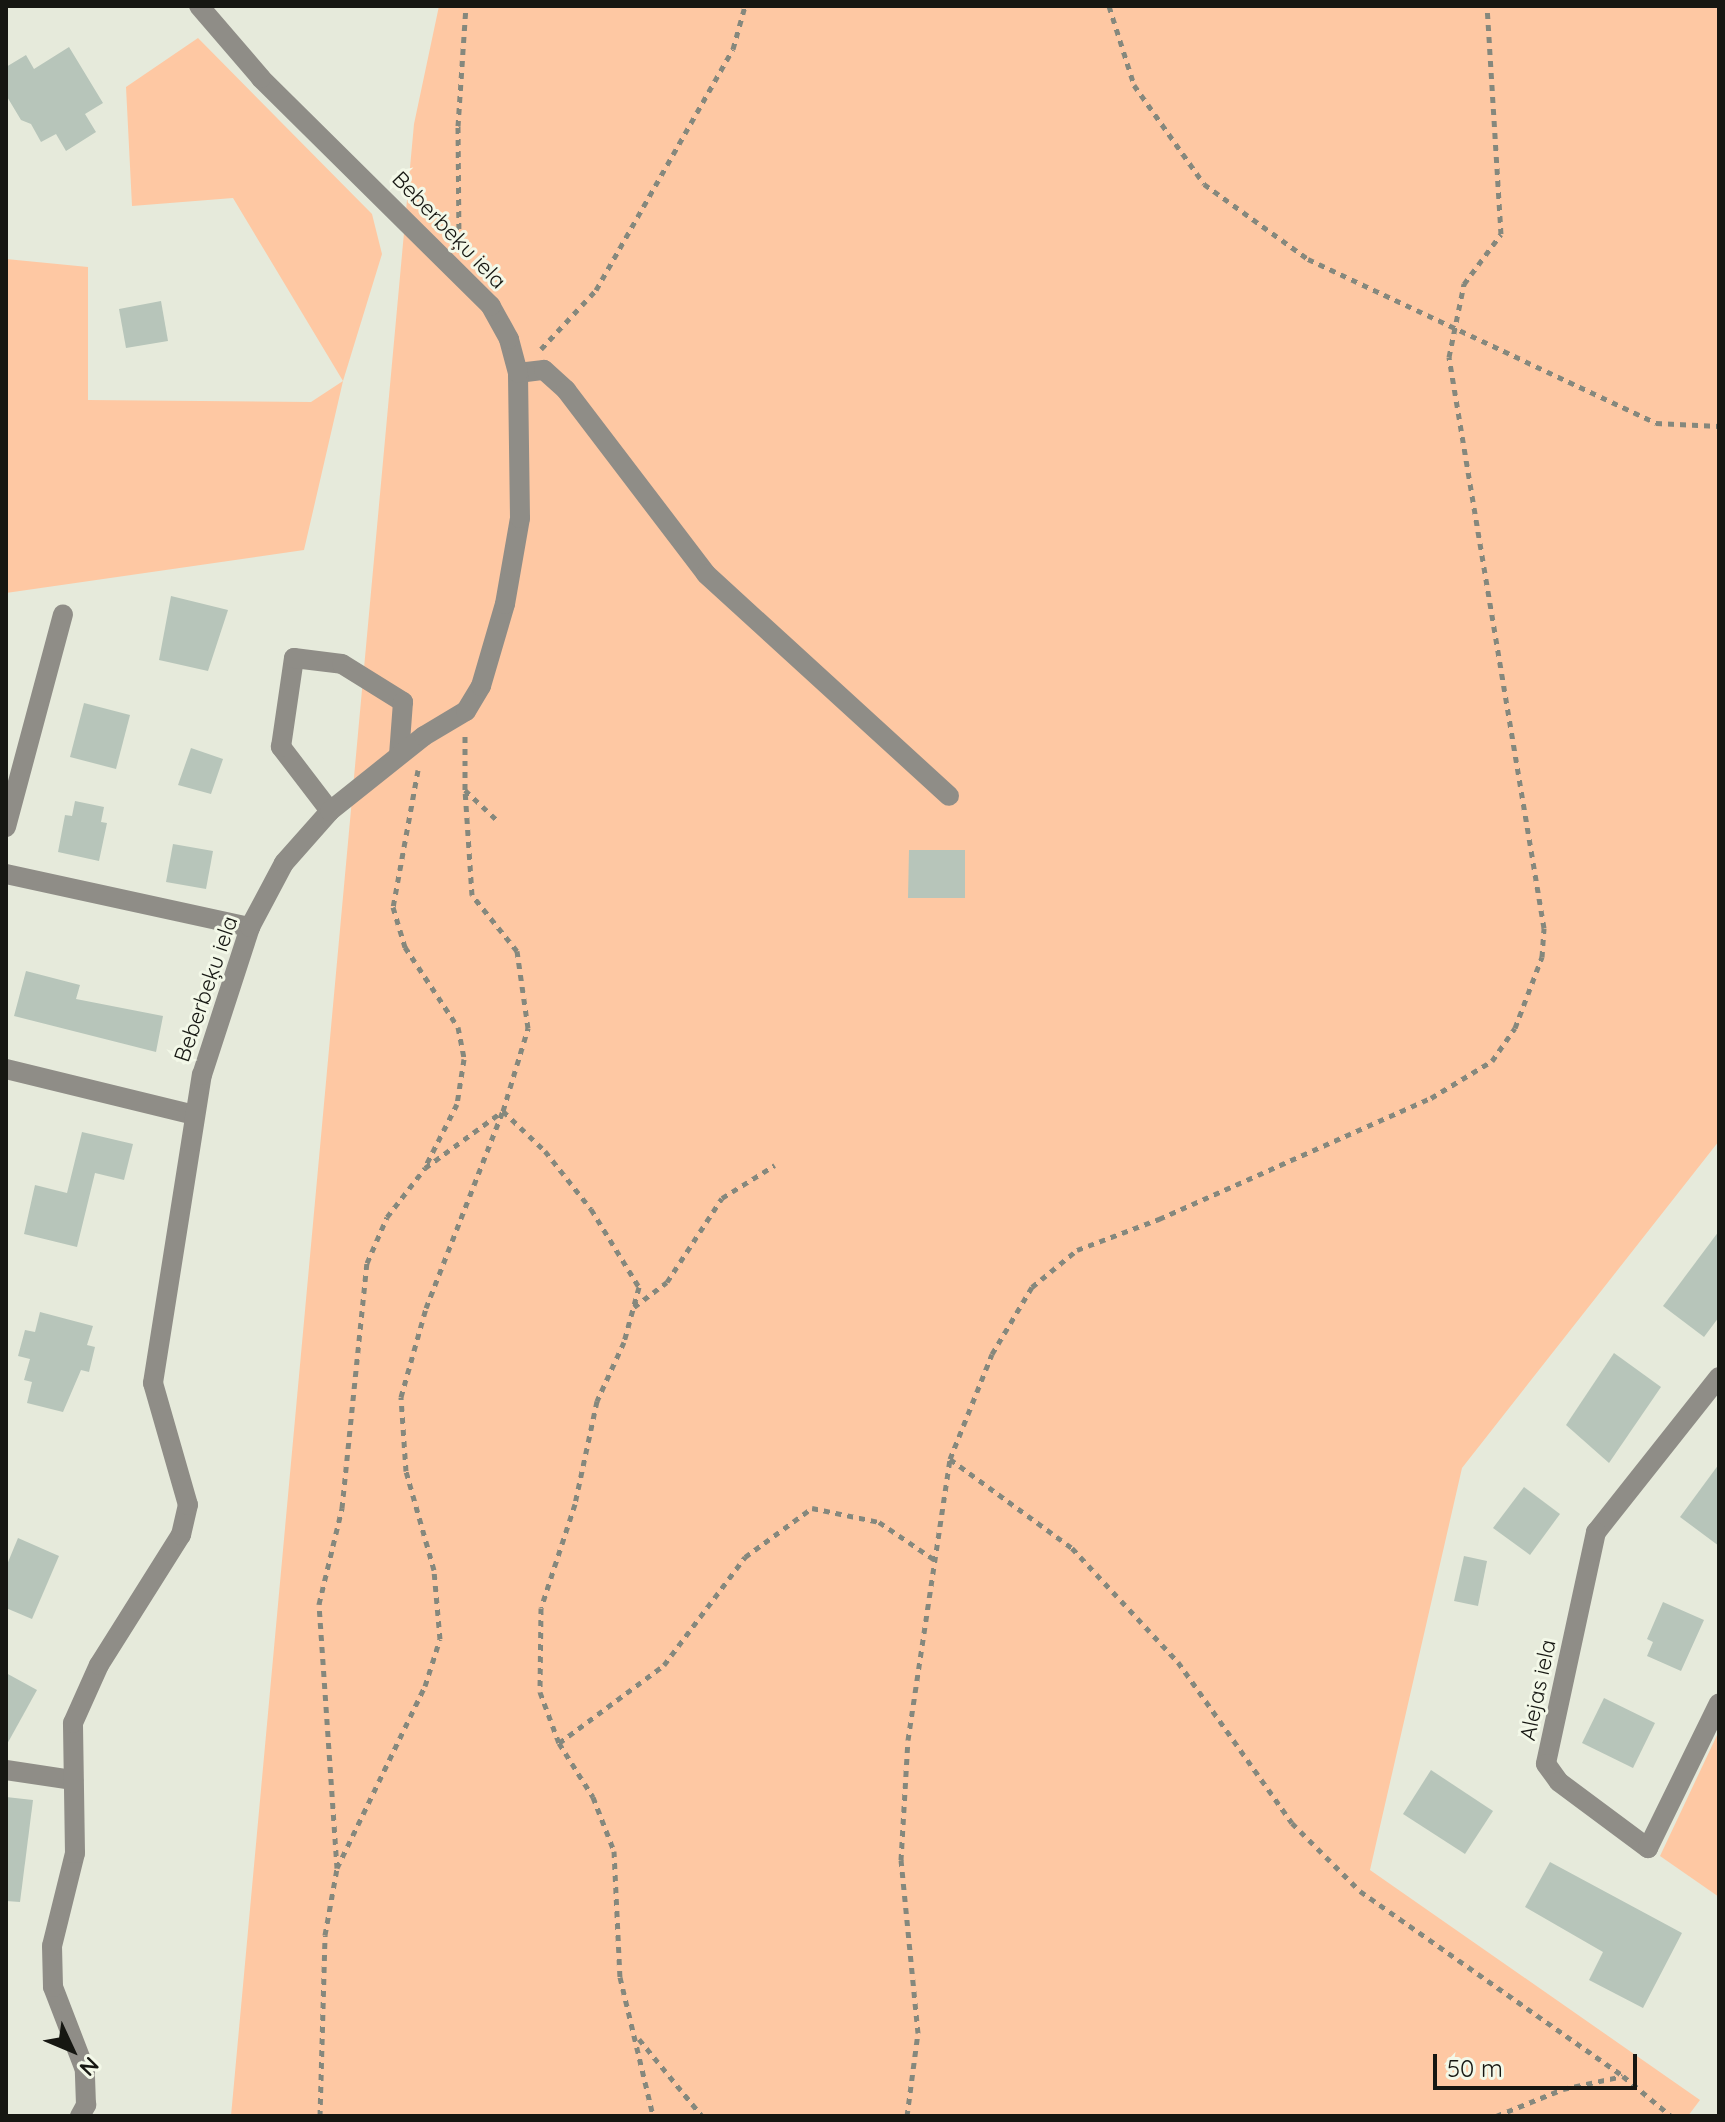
<!DOCTYPE html>
<meta charset="utf-8">
<style>
body{margin:0}
#map{position:relative;width:1725px;height:2122px;overflow:hidden;background:#e6eadb;font-family:Quicksand,sans-serif}
div>[style]{position:absolute}
.green>*{inset:0;background:#fec8a3}
.building>*{inset:0;background:#b7c5ba}
.path>*{height:5px;margin-top:-2.5px;transform-origin:0;background:repeating-linear-gradient(90deg,#85887d 0 6px,transparent 0 12px)}
.minor>*{height:20px;margin:-10px;padding:0 10px;transform-origin:10px;border-radius:10px;background:#8f8d87}
span{translate:-50% -50%;white-space:nowrap;text-align:center;line-height:1.15;-webkit-text-stroke:6px #f3f8e8;paint-order:stroke}
.street-label{font-size:22px;color:#161712}
.frame{position:absolute;inset:0;border:8px solid #161712;pointer-events:none}
.north{position:absolute;left:32px;top:2010px;width:80px;height:80px;-webkit-text-stroke:6px #f3f8e8;paint-order:stroke;rotate:134deg;font-size:22px;font-weight:700;line-height:32px;text-align:center;color:#161712}
.north::after{content:'';display:block;margin:auto;width:28px;height:36px;background:#161712;clip-path:polygon(50% 0,100% 100%,50% 72%,0 100%)}
.scale{position:absolute;left:1433px;top:2054px;width:204px;height:36px;box-sizing:border-box;border:4px solid #161712;border-top:0;padding-left:10px;font-size:24px;line-height:28px;white-space:nowrap;color:#161712;-webkit-text-stroke:6px #f3f8e8;paint-order:stroke}
</style>
<div id="map">
<div class="green">
<div style="clip-path:polygon(439px 6px,1719px 6px,1719px 1141px,1462px 1468px,1370px 1870px,1700px 2100px,1688px 2116px,231px 2116px,414px 124px)"></div>
<div style="clip-path:polygon(198px 38px,372px 214px,382px 254px,343px 381px,304px 550px,6px 593px,6px 259px,88px 267px,88px 400px,311px 402px,343px 381px,233px 198px,132px 206px,126px 87px)"></div>
<div style="clip-path:polygon(1719px 1731px,1719px 1897px,1660px 1856px)"></div>
</div>
<div class="building">
<div style="clip-path:polygon(69px 47px,103px 103px,85px 114px,96px 132px,66px 151px,56px 134px,41px 142px,31px 124px,21px 120px,6px 95px,6px 67px,26px 55px,34px 69px)"></div>
<div style="clip-path:polygon(161px 301px,168px 341px,126px 348px,119px 309px)"></div>
<div style="clip-path:polygon(171px 596px,228px 610px,208px 671px,159px 660px)"></div>
<div style="clip-path:polygon(84px 703px,130px 715px,116px 769px,70px 757px)"></div>
<div style="clip-path:polygon(191px 748px,223px 759px,211px 794px,178px 785px)"></div>
<div style="clip-path:polygon(75px 801px,104px 807px,101px 822px,107px 823px,99px 861px,58px 852px,65px 815px,72px 816px)"></div>
<div style="clip-path:polygon(173px 844px,213px 851px,206px 889px,166px 882px)"></div>
<div style="clip-path:polygon(909px 850px,965px 850px,965px 898px,908px 898px)"></div>
<div style="clip-path:polygon(26px 971px,80px 985px,76px 999px,163px 1016px,156px 1052px,14px 1016px)"></div>
<div style="clip-path:polygon(82px 1132px,133px 1144px,124px 1180px,95px 1173px,77px 1247px,24px 1234px,35px 1185px,67px 1193px)"></div>
<div style="clip-path:polygon(1719px 1231px,1719px 1317px,1704px 1337px,1663px 1306px)"></div>
<div style="clip-path:polygon(40px 1312px,93px 1326px,87px 1345px,95px 1347px,89px 1372px,81px 1370px,63px 1412px,27px 1403px,32px 1382px,24px 1380px,30px 1359px,18px 1356px,25px 1330px,35px 1332px)"></div>
<div style="clip-path:polygon(1614px 1353px,1661px 1387px,1609px 1463px,1566px 1425px)"></div>
<div style="clip-path:polygon(1719px 1464px,1719px 1546px,1680px 1517px)"></div>
<div style="clip-path:polygon(1524px 1487px,1560px 1514px,1530px 1555px,1493px 1528px)"></div>
<div style="clip-path:polygon(18px 1538px,59px 1556px,32px 1619px,6px 1608px,6px 1567px)"></div>
<div style="clip-path:polygon(1464px 1556px,1487px 1561px,1478px 1606px,1454px 1601px)"></div>
<div style="clip-path:polygon(1663px 1602px,1704px 1620px,1681px 1671px,1647px 1656px,1653px 1642px,1647px 1639px)"></div>
<div style="clip-path:polygon(6px 1673px,37px 1690px,6px 1746px)"></div>
<div style="clip-path:polygon(1604px 1698px,1655px 1723px,1633px 1768px,1582px 1743px)"></div>
<div style="clip-path:polygon(1431px 1770px,1493px 1811px,1465px 1854px,1403px 1814px)"></div>
<div style="clip-path:polygon(6px 1797px,33px 1800px,20px 1902px,6px 1901px)"></div>
<div style="clip-path:polygon(1550px 1862px,1682px 1933px,1643px 2008px,1589px 1980px,1603px 1952px,1525px 1907px)"></div>
</div>
<div class="path">
<div style="left:1109px;top:6px;width:83px;rotate:72.4deg"></div>
<div style="left:1134px;top:85px;width:121px;rotate:54.7deg"></div>
<div style="left:1204px;top:184px;width:128px;rotate:35.8deg"></div>
<div style="left:1308px;top:259px;width:385px;rotate:25.2deg"></div>
<div style="left:1656px;top:423px;width:63px;rotate:2.7deg"></div>
<div style="left:459px;top:241px;width:115px;rotate:-90.5deg"></div>
<div style="left:458px;top:126px;width:120px;rotate:-86.2deg"></div>
<div style="left:541px;top:349px;width:81px;rotate:-47deg"></div>
<div style="left:596px;top:290px;width:277px;rotate:-60.4deg"></div>
<div style="left:733px;top:49px;width:45px;rotate:-74.4deg"></div>
<div style="left:465px;top:736px;width:54px;rotate:90deg"></div>
<div style="left:465px;top:790px;width:47px;rotate:43.3deg"></div>
<div style="left:418px;top:770px;width:139px;rotate:100.3deg"></div>
<div style="left:393px;top:907px;width:42px;rotate:73.3deg"></div>
<div style="left:405px;top:947px;width:96px;rotate:56.5deg"></div>
<div style="left:458px;top:1027px;width:33px;rotate:79deg"></div>
<div style="left:464px;top:1059px;width:46px;rotate:98.8deg"></div>
<div style="left:457px;top:1104px;width:71px;rotate:116.9deg"></div>
<div style="left:634px;top:1307px;width:41px;rotate:-37.1deg"></div>
<div style="left:667px;top:1282px;width:100px;rotate:-56.8deg"></div>
<div style="left:722px;top:1198px;width:62px;rotate:-31.9deg"></div>
<div style="left:950px;top:1459px;width:151px;rotate:36.1deg"></div>
<div style="left:1072px;top:1548px;width:156px;rotate:47.1deg"></div>
<div style="left:1178px;top:1662px;width:197px;rotate:54.7deg"></div>
<div style="left:1292px;top:1823px;width:96px;rotate:45deg"></div>
<div style="left:1360px;top:1891px;width:322px;rotate:35.1deg"></div>
<div style="left:1623px;top:2076px;width:62px;rotate:39.8deg"></div>
<div style="left:559px;top:1743px;width:131px;rotate:-36.6deg"></div>
<div style="left:664px;top:1665px;width:135px;rotate:-53.1deg"></div>
<div style="left:745px;top:1557px;width:83px;rotate:-36.2deg"></div>
<div style="left:812px;top:1508px;width:68px;rotate:11.8deg"></div>
<div style="left:879px;top:1522px;width:68px;rotate:34.2deg"></div>
<div style="left:337px;top:1868px;width:265px;rotate:-93.9deg"></div>
<div style="left:319px;top:1604px;width:99px;rotate:-76.5deg"></div>
<div style="left:342px;top:1508px;width:246px;rotate:-84.2deg"></div>
<div style="left:367px;top:1263px;width:50px;rotate:-66.5deg"></div>
<div style="left:387px;top:1217px;width:62px;rotate:-52.2deg"></div>
<div style="left:425px;top:1168px;width:97px;rotate:-36.2deg"></div>
<div style="left:503px;top:1111px;width:58px;rotate:43.6deg"></div>
<div style="left:545px;top:1151px;width:74px;rotate:51.6deg"></div>
<div style="left:591px;top:1209px;width:92px;rotate:58.4deg"></div>
<div style="left:639px;top:1287px;width:57px;rotate:105.3deg"></div>
<div style="left:624px;top:1342px;width:65px;rotate:114.6deg"></div>
<div style="left:597px;top:1401px;width:105px;rotate:102.1deg"></div>
<div style="left:575px;top:1504px;width:109px;rotate:108.1deg"></div>
<div style="left:541px;top:1608px;width:84px;rotate:90.7deg"></div>
<div style="left:540px;top:1692px;width:54px;rotate:69.6deg"></div>
<div style="left:559px;top:1743px;width:64px;rotate:57.8deg"></div>
<div style="left:593px;top:1797px;width:58px;rotate:68.7deg"></div>
<div style="left:614px;top:1851px;width:126px;rotate:87.3deg"></div>
<div style="left:620px;top:1977px;width:143px;rotate:76.6deg"></div>
<div style="left:639px;top:2039px;width:99px;rotate:50.7deg"></div>
<div style="left:320px;top:2116px;width:181px;rotate:-88.4deg"></div>
<div style="left:325px;top:1935px;width:68px;rotate:-79.8deg"></div>
<div style="left:337px;top:1868px;width:202px;rotate:-64.2deg"></div>
<div style="left:425px;top:1686px;width:49px;rotate:-72.3deg"></div>
<div style="left:440px;top:1639px;width:69px;rotate:-95deg"></div>
<div style="left:434px;top:1570px;width:103px;rotate:-105.8deg"></div>
<div style="left:406px;top:1471px;width:74px;rotate:-93.9deg"></div>
<div style="left:401px;top:1397px;width:92px;rotate:-74.3deg"></div>
<div style="left:426px;top:1308px;width:212px;rotate:-68.7deg"></div>
<div style="left:503px;top:1111px;width:87px;rotate:-73.2deg"></div>
<div style="left:528px;top:1028px;width:78px;rotate:-98.1deg"></div>
<div style="left:517px;top:951px;width:72px;rotate:-128.8deg"></div>
<div style="left:472px;top:895px;width:105px;rotate:-93.8deg"></div>
<div style="left:907px;top:2116px;width:84px;rotate:-82.5deg"></div>
<div style="left:918px;top:2033px;width:174px;rotate:-95.6deg"></div>
<div style="left:901px;top:1860px;width:120px;rotate:-86.7deg"></div>
<div style="left:908px;top:1740px;width:284px;rotate:-81.5deg"></div>
<div style="left:950px;top:1459px;width:113px;rotate:-68.2deg"></div>
<div style="left:992px;top:1354px;width:78px;rotate:-59.2deg"></div>
<div style="left:1032px;top:1287px;width:58px;rotate:-39.4deg"></div>
<div style="left:1077px;top:1250px;width:88px;rotate:-20.7deg"></div>
<div style="left:1159px;top:1219px;width:298px;rotate:-24deg"></div>
<div style="left:1431px;top:1098px;width:71px;rotate:-31.2deg"></div>
<div style="left:1492px;top:1061px;width:40px;rotate:-55.1deg"></div>
<div style="left:1515px;top:1028px;width:76px;rotate:-69.2deg"></div>
<div style="left:1542px;top:957px;width:29px;rotate:-86deg"></div>
<div style="left:1544px;top:928px;width:579px;rotate:-99.45deg"></div>
<div style="left:1449px;top:357px;width:75px;rotate:-78.4deg"></div>
<div style="left:1464px;top:284px;width:62px;rotate:-53.5deg"></div>
<div style="left:1501px;top:234px;width:228px;rotate:-93.5deg"></div>
<div style="left:1496px;top:2116px;width:72px;rotate:-21.9deg"></div>
<div style="left:1563px;top:2089px;width:61px;rotate:-12.2deg"></div>
</div>
<div class="minor">
<div style="left:518px;top:373px;width:26px;rotate:-7deg"></div>
<div style="left:544px;top:370px;width:30px;rotate:42deg"></div>
<div style="left:566px;top:390px;width:231px;rotate:52.7deg"></div>
<div style="left:706px;top:574px;width:329px;rotate:42.4deg"></div>
<div style="left:330px;top:811px;width:81px;rotate:-127.4deg"></div>
<div style="left:281px;top:747px;width:90px;rotate:-81.7deg"></div>
<div style="left:294px;top:658px;width:48px;rotate:7.1deg"></div>
<div style="left:342px;top:664px;width:72px;rotate:31.9deg"></div>
<div style="left:403px;top:702px;width:53px;rotate:94.3deg"></div>
<div style="left:6px;top:827px;width:220px;rotate:-75deg"></div>
<div style="left:6px;top:874px;width:250px;rotate:12.3deg"></div>
<div style="left:6px;top:1069px;width:194px;rotate:13.7deg"></div>
<div style="left:1719px;top:1377px;width:198px;rotate:128.4deg"></div>
<div style="left:1596px;top:1532px;width:237px;rotate:102.2deg"></div>
<div style="left:1546px;top:1764px;width:22px;rotate:54deg"></div>
<div style="left:1559px;top:1782px;width:111px;rotate:36.6deg"></div>
<div style="left:1648px;top:1848px;width:161px;rotate:-63.9deg"></div>
<div style="left:6px;top:1770px;width:68px;rotate:8.5deg"></div>
<div style="left:80px;top:2116px;width:13px;rotate:-61deg"></div>
<div style="left:86px;top:2105px;width:35px;rotate:-92deg"></div>
<div style="left:85px;top:2070px;width:89px;rotate:-111.1deg"></div>
<div style="left:53px;top:1987px;width:41px;rotate:-91.4deg"></div>
<div style="left:52px;top:1946px;width:96px;rotate:-76.1deg"></div>
<div style="left:75px;top:1853px;width:130px;rotate:-90.9deg"></div>
<div style="left:73px;top:1723px;width:64px;rotate:-65.9deg"></div>
<div style="left:99px;top:1665px;width:154px;rotate:-57.8deg"></div>
<div style="left:181px;top:1535px;width:31px;rotate:-77deg"></div>
<div style="left:188px;top:1505px;width:127px;rotate:-106deg"></div>
<div style="left:153px;top:1383px;width:312px;rotate:-81deg"></div>
<div style="left:202px;top:1075px;width:156px;rotate:-72deg"></div>
<div style="left:250px;top:927px;width:72px;rotate:-62deg"></div>
<div style="left:284px;top:863px;width:69px;rotate:-48.5deg"></div>
<div style="left:330px;top:811px;width:120px;rotate:-38.6deg"></div>
<div style="left:424px;top:736px;width:49px;rotate:-30.8deg"></div>
<div style="left:466px;top:711px;width:29px;rotate:-59deg"></div>
<div style="left:481px;top:686px;width:85px;rotate:-73.7deg"></div>
<div style="left:505px;top:604px;width:87px;rotate:-80.1deg"></div>
<div style="left:520px;top:518px;width:145px;rotate:-90.8deg"></div>
<div style="left:518px;top:373px;width:35px;rotate:-105deg"></div>
<div style="left:509px;top:339px;width:38px;rotate:-119deg"></div>
<div style="left:491px;top:306px;width:324px;rotate:-135.3deg"></div>
<div style="left:261px;top:78px;width:95px;rotate:-130.7deg"></div>
</div>
<div class="street-label">
<span style="left:449px;top:230px;rotate:46deg">Beberbeķu iela</span>
<span style="left:206px;top:989px;rotate:-71deg">Beberbeķu iela</span>
<span style="left:1538px;top:1690px;rotate:-78deg">Alejas iela</span>
</div>
<div class="frame"></div>
<div class="north">N</div>
<div class="scale">50 m</div>
</div>
